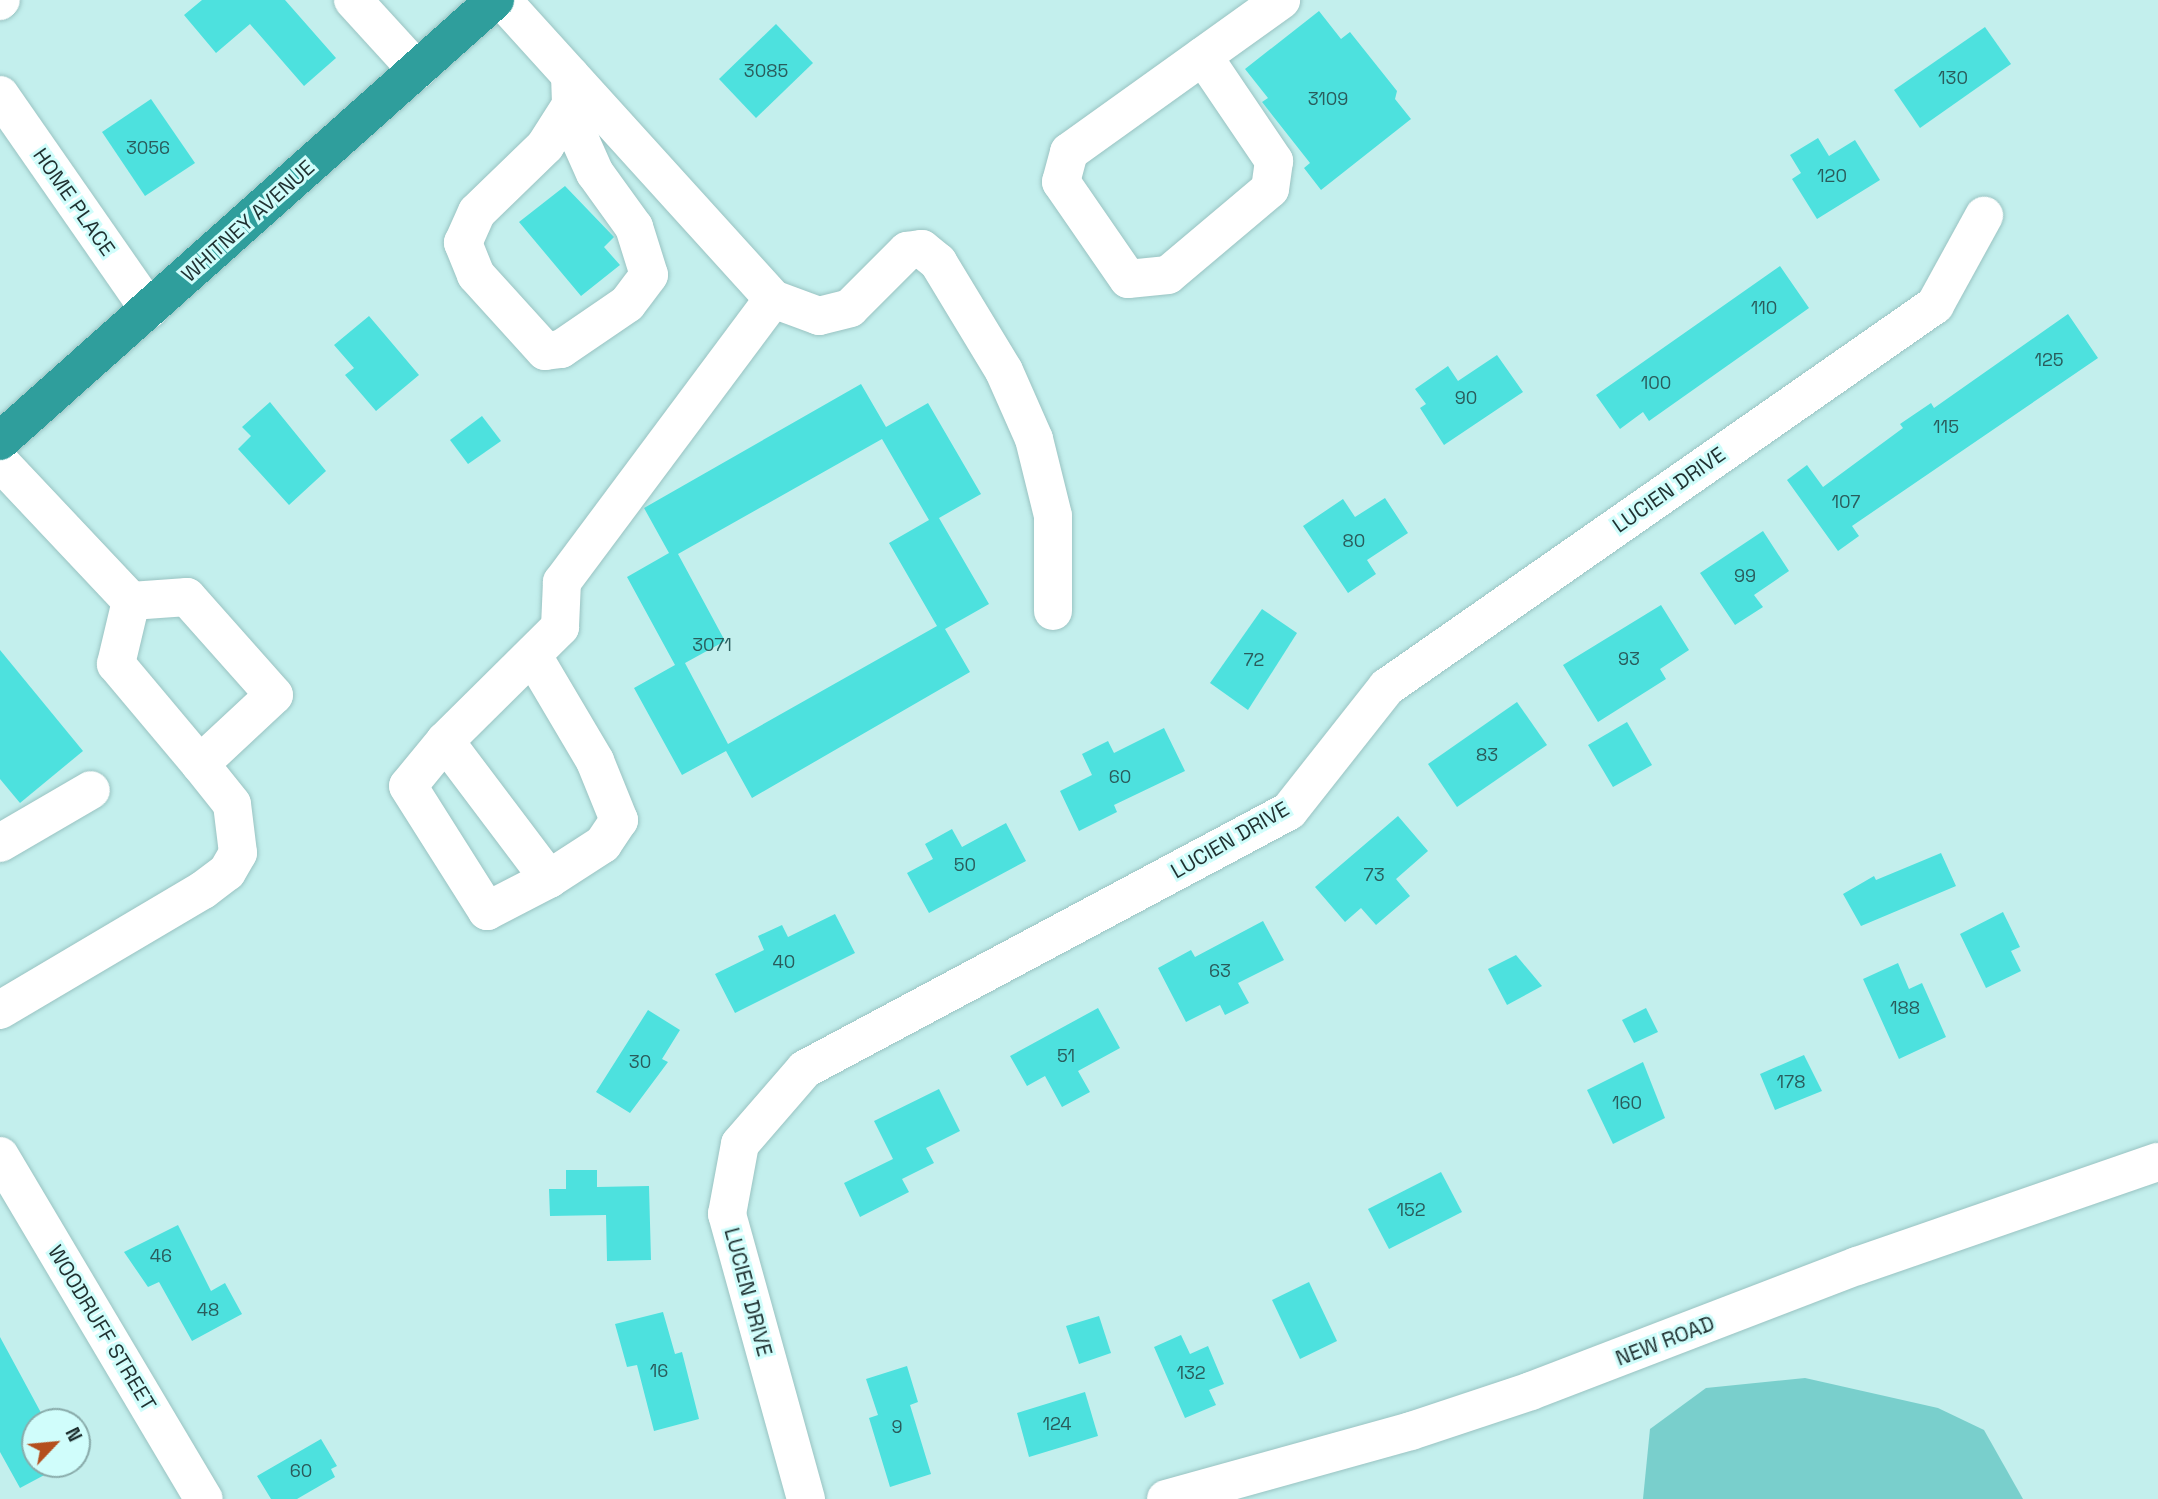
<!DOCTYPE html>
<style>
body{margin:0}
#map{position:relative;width:2158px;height:1499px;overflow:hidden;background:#c3efed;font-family:"Space Grotesk",sans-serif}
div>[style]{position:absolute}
.green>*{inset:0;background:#79cfcc}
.building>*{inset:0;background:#4de1de}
.roads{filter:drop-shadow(0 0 2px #99c3c2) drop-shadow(0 0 2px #99c3c2)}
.minor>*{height:38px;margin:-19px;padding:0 19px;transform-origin:19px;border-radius:19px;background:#fff}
.highway>*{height:38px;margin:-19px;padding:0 19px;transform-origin:19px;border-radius:19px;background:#2f9e9c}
span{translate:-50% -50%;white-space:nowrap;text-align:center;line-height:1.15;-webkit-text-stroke:6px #d0fdfb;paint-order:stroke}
.number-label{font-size:18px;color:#2a5c5c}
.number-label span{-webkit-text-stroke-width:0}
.street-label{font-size:21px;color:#1f3030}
.north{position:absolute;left:21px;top:1408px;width:70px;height:70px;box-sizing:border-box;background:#d0fdfb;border:2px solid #89abaa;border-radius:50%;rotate:64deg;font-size:19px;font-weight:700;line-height:28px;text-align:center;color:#1f3030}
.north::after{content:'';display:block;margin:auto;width:24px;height:32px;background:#b44f1e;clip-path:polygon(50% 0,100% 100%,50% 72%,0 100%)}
</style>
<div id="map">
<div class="green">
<div style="clip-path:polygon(1805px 1378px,1938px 1408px,1984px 1430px,2023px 1499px,1643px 1499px,1650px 1429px,1706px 1388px)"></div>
</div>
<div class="building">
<div style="clip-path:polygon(202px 0,285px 0,336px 58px,304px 86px,250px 24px,216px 53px,184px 15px)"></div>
<div style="clip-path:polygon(1319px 11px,1341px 39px,1350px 32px,1397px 91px,1395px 99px,1411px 119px,1321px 190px,1304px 168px,1310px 163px,1262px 102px,1268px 98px,1245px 69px)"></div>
<div style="clip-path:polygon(776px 24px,813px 63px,756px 118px,719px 79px)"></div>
<div style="clip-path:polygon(1985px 27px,2011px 64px,1920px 128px,1894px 90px)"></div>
<div style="clip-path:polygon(151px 99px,195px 163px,145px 196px,102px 132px)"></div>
<div style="clip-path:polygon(1818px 138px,1829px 156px,1855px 140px,1880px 180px,1817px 219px,1792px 179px,1801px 173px,1790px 155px)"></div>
<div style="clip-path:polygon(565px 186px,614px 237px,604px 247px,620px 265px,581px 296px,519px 222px)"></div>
<div style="clip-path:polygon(1780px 266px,1809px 308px,1649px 421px,1643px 412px,1620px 429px,1596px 395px)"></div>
<div style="clip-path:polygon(2068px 314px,2098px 358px,1852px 526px,1859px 536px,1838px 551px,1787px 480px,1807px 465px,1823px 487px,1903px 428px,1900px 424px,1931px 403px,1934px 408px)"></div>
<div style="clip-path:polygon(369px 316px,419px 375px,376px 411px,345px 375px,354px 368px,334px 345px)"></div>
<div style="clip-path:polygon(1497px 355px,1523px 392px,1444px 445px,1420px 408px,1426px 404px,1415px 389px,1448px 366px,1458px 381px)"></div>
<div style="clip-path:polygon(evenodd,861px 384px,886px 427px,928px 403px,981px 494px,939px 518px,989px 604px,945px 629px,970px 672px,752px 798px,726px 751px,682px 775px,634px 688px,675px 665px,627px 577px,669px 553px,644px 508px,861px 384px,882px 439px,929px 520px,889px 543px,937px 626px,728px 744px,685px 663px,725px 641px,678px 554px,882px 439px)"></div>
<div style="clip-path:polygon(270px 402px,326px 471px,289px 505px,238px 449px,251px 436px,242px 427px)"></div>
<div style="clip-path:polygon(482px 416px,501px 441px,468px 464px,450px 440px)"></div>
<div style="clip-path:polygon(1385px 498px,1408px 533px,1367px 560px,1376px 574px,1348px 593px,1303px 526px,1343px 499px,1355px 517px)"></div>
<div style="clip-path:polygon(1763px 531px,1789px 571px,1754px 595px,1763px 607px,1735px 625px,1700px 573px)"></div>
<div style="clip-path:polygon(1661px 605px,1689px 650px,1660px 669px,1666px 679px,1598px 722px,1563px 665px)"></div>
<div style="clip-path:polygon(1262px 609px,1297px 633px,1248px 710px,1210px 683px)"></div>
<div style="clip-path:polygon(0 650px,83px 751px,20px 803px,0 779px)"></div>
<div style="clip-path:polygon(1517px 702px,1547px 745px,1457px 807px,1428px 764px)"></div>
<div style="clip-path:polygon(1627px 722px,1652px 765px,1613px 787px,1588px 745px)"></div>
<div style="clip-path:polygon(1164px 728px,1185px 771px,1114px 805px,1117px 812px,1079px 831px,1060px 791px,1092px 775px,1082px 754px,1108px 741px,1114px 753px)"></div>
<div style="clip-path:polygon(1398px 816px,1428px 851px,1396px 879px,1410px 896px,1376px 925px,1361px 908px,1345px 922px,1315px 887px)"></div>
<div style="clip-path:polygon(1006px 823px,1026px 861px,929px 913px,907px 873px,933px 859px,925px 844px,952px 829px,962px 847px)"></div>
<div style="clip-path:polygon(1941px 853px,1956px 886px,1861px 926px,1843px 894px,1874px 876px,1876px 880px)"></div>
<div style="clip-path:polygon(2003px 912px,2020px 947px,2011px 951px,2021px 971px,1986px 988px,1960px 934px)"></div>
<div style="clip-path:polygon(835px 914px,855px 953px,735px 1013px,715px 974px,764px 950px,758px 936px,782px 925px,788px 937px)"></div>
<div style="clip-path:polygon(1263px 921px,1284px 960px,1238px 983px,1249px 1003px,1225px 1015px,1220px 1005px,1186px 1022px,1158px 968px,1191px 950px,1195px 957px)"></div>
<div style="clip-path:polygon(1516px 955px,1542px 986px,1507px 1005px,1488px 969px)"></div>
<div style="clip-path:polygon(1898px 963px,1909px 989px,1922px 983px,1946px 1037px,1899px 1059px,1863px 979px)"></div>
<div style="clip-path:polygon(1098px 1008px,1120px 1048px,1078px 1071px,1090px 1092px,1062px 1107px,1045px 1076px,1027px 1086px,1010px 1056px)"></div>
<div style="clip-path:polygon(1646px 1008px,1658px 1032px,1634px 1043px,1622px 1020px)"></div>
<div style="clip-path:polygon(648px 1010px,680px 1030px,662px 1059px,668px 1062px,630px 1113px,596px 1092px)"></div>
<div style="clip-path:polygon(1804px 1055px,1822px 1091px,1775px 1110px,1760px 1074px)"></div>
<div style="clip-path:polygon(1643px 1062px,1665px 1118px,1613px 1144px,1587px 1090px)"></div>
<div style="clip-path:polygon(939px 1089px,960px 1131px,926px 1148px,934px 1163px,902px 1179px,909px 1192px,860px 1217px,844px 1183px,893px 1159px,874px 1121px)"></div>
<div style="clip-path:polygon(566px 1170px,597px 1170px,597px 1187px,649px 1186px,651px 1260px,607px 1261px,606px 1215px,550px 1216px,549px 1189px,566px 1189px)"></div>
<div style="clip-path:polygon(1441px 1172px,1462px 1212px,1389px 1249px,1368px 1209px)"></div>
<div style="clip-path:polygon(178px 1225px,211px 1291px,225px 1283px,242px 1314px,192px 1341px,159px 1282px,148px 1287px,124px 1252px)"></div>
<div style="clip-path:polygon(1309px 1282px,1337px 1341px,1300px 1359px,1272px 1300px)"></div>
<div style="clip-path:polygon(663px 1312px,675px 1354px,682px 1352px,699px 1419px,654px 1431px,637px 1365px,627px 1367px,615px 1324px)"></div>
<div style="clip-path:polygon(1099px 1316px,1111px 1353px,1079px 1364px,1066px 1326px)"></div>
<div style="clip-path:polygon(1181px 1335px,1190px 1354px,1208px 1346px,1224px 1384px,1209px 1390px,1216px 1405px,1185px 1418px,1154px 1347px)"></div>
<div style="clip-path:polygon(0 1337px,46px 1422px,35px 1422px,35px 1464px,65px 1464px,20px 1488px,0 1452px)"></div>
<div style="clip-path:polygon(907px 1366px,918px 1402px,910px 1405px,931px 1474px,890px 1487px,869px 1418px,878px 1415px,866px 1379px)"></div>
<div style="clip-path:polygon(1085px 1392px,1098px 1436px,1029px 1457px,1017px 1413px)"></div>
<div style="clip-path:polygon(321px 1439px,337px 1466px,331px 1469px,335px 1477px,297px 1499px,271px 1499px,257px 1476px)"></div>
</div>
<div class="roads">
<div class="minor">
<div style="left:353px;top:0;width:95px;rotate:47.6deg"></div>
<div style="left:502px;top:0;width:404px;rotate:47.8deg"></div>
<div style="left:773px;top:299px;width:49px;rotate:20.3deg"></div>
<div style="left:819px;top:316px;width:32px;rotate:-14deg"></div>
<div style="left:850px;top:308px;width:81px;rotate:-45deg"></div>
<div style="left:907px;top:251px;width:15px;rotate:-8deg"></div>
<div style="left:922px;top:249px;width:21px;rotate:39deg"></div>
<div style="left:938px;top:262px;width:127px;rotate:58.8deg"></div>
<div style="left:1004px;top:371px;width:74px;rotate:66.2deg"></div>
<div style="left:1034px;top:439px;width:79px;rotate:76.1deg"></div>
<div style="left:1053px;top:516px;width:95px;rotate:90deg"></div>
<div style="left:0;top:1px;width:1px;rotate:-45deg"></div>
<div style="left:1203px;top:56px;width:127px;rotate:55.9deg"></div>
<div style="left:1274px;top:161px;width:28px;rotate:98deg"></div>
<div style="left:1270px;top:189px;width:133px;rotate:139.9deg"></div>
<div style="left:1168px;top:275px;width:40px;rotate:174.3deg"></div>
<div style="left:1128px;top:279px;width:118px;rotate:-124.6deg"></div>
<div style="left:1061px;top:182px;width:31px;rotate:-75deg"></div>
<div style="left:1069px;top:152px;width:261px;rotate:-35.6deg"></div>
<div style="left:570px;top:75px;width:30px;rotate:88deg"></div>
<div style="left:571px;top:105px;width:38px;rotate:75deg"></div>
<div style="left:581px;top:142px;width:34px;rotate:66deg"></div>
<div style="left:595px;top:173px;width:67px;rotate:54.2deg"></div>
<div style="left:634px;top:227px;width:50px;rotate:72.6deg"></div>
<div style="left:649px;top:275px;width:36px;rotate:127deg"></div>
<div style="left:627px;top:304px;width:80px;rotate:145.7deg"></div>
<div style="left:561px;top:349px;width:16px;rotate:173deg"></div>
<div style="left:545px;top:351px;width:103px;rotate:-132.2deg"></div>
<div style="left:476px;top:275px;width:35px;rotate:-112deg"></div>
<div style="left:463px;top:243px;width:34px;rotate:-66deg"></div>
<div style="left:477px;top:212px;width:95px;rotate:-44.1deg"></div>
<div style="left:545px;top:146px;width:49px;rotate:-57.6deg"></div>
<div style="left:0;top:95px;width:261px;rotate:55.2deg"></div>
<div style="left:0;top:462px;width:191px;rotate:46.7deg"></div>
<div style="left:131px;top:601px;width:65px;rotate:103.4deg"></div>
<div style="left:116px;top:664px;width:131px;rotate:50deg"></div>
<div style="left:533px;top:656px;width:122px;rotate:59.4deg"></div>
<div style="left:595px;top:761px;width:64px;rotate:67.9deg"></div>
<div style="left:619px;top:820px;width:29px;rotate:124deg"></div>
<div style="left:603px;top:844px;width:64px;rotate:147.1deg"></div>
<div style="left:549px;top:879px;width:173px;rotate:-127deg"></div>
<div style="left:445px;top:741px;width:162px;rotate:-44.7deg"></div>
<div style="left:560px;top:627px;width:45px;rotate:-87.5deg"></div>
<div style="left:562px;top:582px;width:353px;rotate:-53.3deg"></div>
<div style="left:445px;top:741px;width:58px;rotate:129.4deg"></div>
<div style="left:408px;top:786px;width:148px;rotate:57.7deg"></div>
<div style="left:487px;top:911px;width:70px;rotate:-27.3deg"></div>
<div style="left:0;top:843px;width:105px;rotate:-30.2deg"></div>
<div style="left:0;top:1010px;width:236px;rotate:-30.6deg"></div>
<div style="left:203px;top:890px;width:30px;rotate:-37deg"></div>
<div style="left:227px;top:872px;width:22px;rotate:-60deg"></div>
<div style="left:238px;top:853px;width:49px;rotate:-97deg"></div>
<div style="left:232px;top:804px;width:51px;rotate:-128.7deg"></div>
<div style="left:200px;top:764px;width:101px;rotate:-43deg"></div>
<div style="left:274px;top:695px;width:131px;rotate:-131.6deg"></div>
<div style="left:187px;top:597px;width:56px;rotate:175.9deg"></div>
<div style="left:0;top:1156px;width:399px;rotate:59.3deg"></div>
<div style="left:806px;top:1499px;width:296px;rotate:-105.5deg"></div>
<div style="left:727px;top:1214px;width:71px;rotate:-79.5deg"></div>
<div style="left:740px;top:1144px;width:99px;rotate:-49.1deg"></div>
<div style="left:805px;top:1069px;width:548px;rotate:-28.06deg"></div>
<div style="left:1289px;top:811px;width:158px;rotate:-51.7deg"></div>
<div style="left:1387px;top:687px;width:668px;rotate:-34.88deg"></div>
<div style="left:1935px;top:305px;width:102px;rotate:-61.2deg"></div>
<div style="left:1166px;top:1499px;width:254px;rotate:-15.5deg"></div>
<div style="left:1411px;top:1431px;width:126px;rotate:-18.4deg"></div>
<div style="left:1531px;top:1391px;width:349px;rotate:-21deg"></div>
<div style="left:1857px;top:1266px;width:318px;rotate:-19.1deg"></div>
</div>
<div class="highway">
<div style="left:0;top:441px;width:663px;rotate:-41.7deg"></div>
</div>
</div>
<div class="number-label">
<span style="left:766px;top:71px">3085</span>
<span style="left:1953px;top:78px">130</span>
<span style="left:1328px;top:99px">3109</span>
<span style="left:148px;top:148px">3056</span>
<span style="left:1832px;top:176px">120</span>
<span style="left:1764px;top:308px">110</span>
<span style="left:2049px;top:360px">125</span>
<span style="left:1656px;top:383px">100</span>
<span style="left:1466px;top:398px">90</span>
<span style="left:1946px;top:427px">115</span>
<span style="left:1846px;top:502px">107</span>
<span style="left:1354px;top:541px">80</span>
<span style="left:1745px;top:576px">99</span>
<span style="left:712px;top:645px">3071</span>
<span style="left:1629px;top:659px">93</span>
<span style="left:1254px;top:660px">72</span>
<span style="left:1487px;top:755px">83</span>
<span style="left:1120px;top:777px">60</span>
<span style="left:965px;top:865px">50</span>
<span style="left:1374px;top:875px">73</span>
<span style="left:784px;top:962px">40</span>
<span style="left:1220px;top:971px">63</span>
<span style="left:1905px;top:1008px">188</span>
<span style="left:1066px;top:1056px">51</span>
<span style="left:640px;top:1062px">30</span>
<span style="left:1791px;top:1082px">178</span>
<span style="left:1627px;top:1103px">160</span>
<span style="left:1411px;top:1210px">152</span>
<span style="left:161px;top:1256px">46</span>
<span style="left:208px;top:1310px">48</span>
<span style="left:659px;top:1371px">16</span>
<span style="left:1191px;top:1373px">132</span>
<span style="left:1057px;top:1424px">124</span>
<span style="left:897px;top:1427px">9</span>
<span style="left:301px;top:1471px">60</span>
</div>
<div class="street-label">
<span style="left:74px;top:202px;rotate:55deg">HOME PLACE</span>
<span style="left:248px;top:221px;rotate:-42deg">WHITNEY AVENUE</span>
<span style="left:1669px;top:490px;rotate:-35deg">LUCIEN DRIVE</span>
<span style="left:1230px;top:840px;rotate:-30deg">LUCIEN DRIVE</span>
<span style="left:748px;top:1292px;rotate:75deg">LUCIEN DRIVE</span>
<span style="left:102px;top:1328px;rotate:59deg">WOODRUFF STREET</span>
<span style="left:1665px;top:1341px;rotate:-21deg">NEW ROAD</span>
</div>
<div class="north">N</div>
</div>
